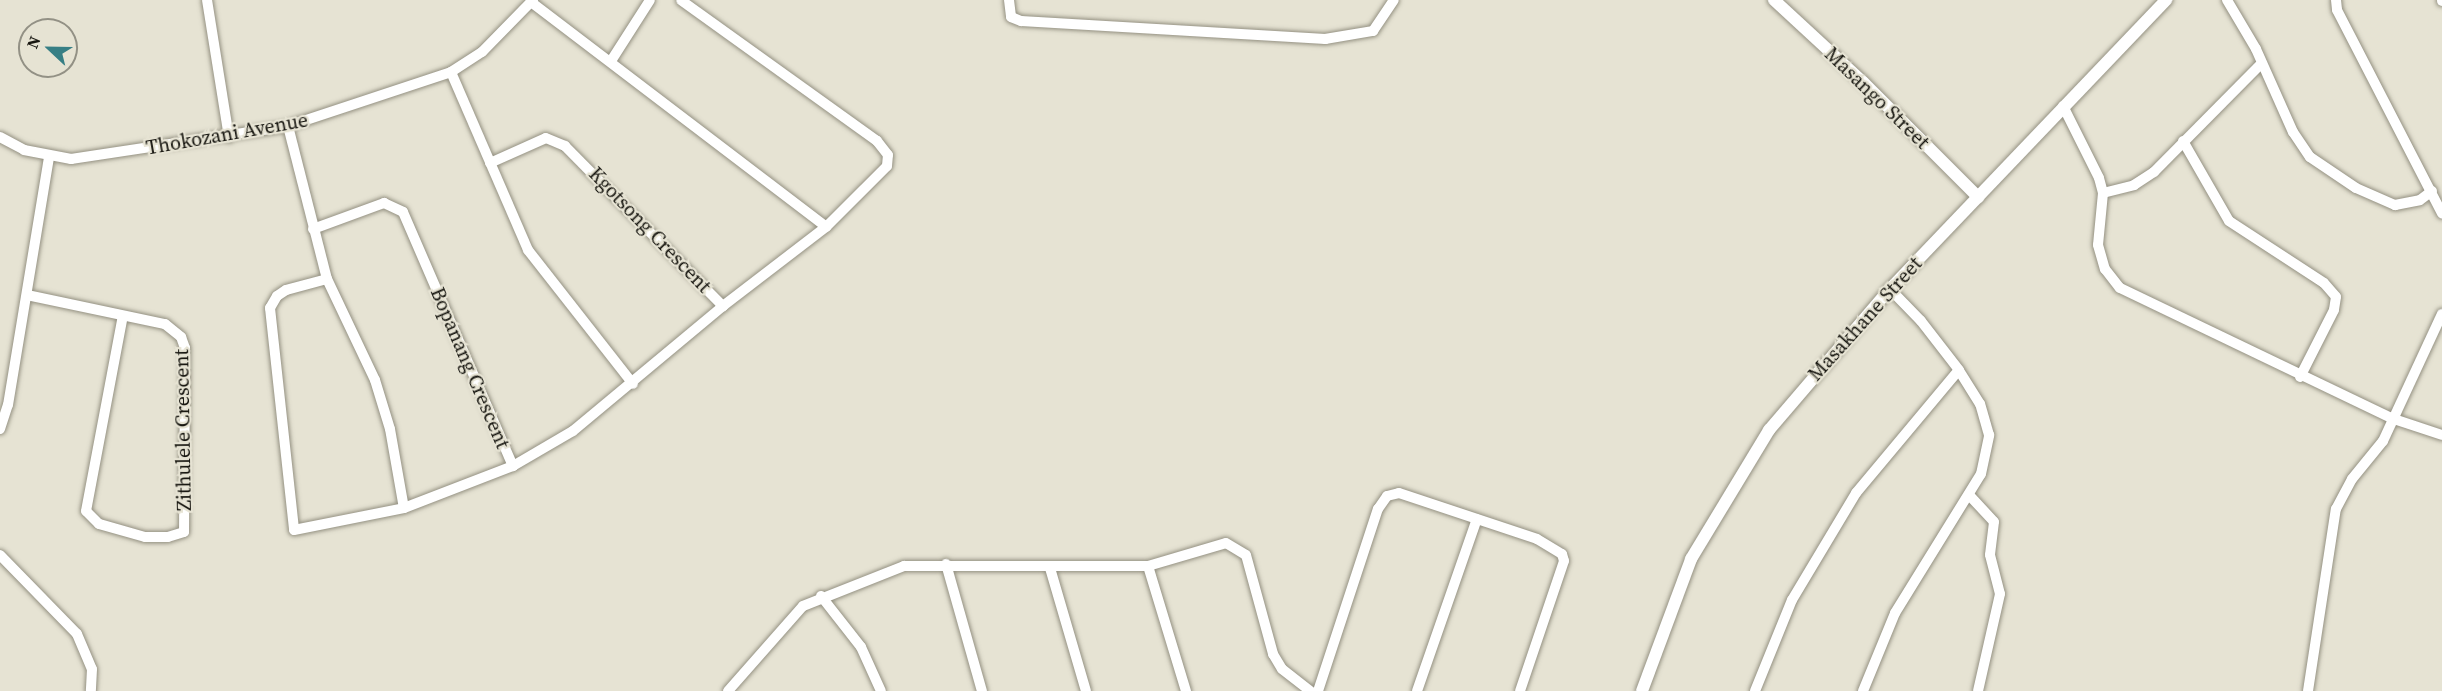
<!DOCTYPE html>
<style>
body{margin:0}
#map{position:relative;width:2442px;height:691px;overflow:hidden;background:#e6e3d3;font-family:"Source Serif 4",serif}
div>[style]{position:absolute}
.roads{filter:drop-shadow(0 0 2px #949182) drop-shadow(0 0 2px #949182)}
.minor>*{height:10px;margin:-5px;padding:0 5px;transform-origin:5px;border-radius:5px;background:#fff}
.tertiary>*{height:12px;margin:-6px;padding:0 6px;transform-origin:6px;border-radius:6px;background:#fff}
span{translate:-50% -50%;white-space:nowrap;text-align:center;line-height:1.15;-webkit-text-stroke:4.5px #e6e3d3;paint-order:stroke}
.street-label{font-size:20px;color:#171610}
.north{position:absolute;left:18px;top:18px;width:60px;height:60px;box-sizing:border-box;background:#e6e3d3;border:2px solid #939185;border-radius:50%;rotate:292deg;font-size:16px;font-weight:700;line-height:24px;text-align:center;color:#171610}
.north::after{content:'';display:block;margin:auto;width:21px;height:27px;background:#377f85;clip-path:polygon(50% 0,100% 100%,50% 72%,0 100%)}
</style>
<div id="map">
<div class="roads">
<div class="minor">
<div style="left:207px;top:0;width:139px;rotate:80.9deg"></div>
<div style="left:1009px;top:0;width:17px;rotate:83deg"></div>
<div style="left:1011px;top:17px;width:11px;rotate:22deg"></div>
<div style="left:1021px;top:21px;width:305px;rotate:3.4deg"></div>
<div style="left:1325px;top:39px;width:49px;rotate:-9.5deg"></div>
<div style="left:1373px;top:31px;width:37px;rotate:-56deg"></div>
<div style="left:2227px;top:0;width:57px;rotate:59.4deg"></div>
<div style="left:2256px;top:49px;width:91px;rotate:66deg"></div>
<div style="left:2293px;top:132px;width:30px;rotate:56deg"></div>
<div style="left:2310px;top:157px;width:55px;rotate:34deg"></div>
<div style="left:2356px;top:188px;width:43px;rotate:23.6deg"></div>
<div style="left:2395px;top:205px;width:25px;rotate:-11deg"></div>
<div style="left:2420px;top:200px;width:15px;rotate:-37deg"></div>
<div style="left:2336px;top:0;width:10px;rotate:84deg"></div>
<div style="left:2337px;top:10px;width:229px;rotate:62.7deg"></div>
<div style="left:2442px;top:0;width:1px;rotate:90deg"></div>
<div style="left:531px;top:2px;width:371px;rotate:37.3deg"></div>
<div style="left:611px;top:61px;width:72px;rotate:-57.4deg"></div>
<div style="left:451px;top:72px;width:194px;rotate:66.6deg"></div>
<div style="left:528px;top:250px;width:170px;rotate:51.9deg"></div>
<div style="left:2063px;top:106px;width:80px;rotate:63.4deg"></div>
<div style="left:2099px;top:178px;width:16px;rotate:75deg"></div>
<div style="left:2103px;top:193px;width:52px;rotate:95.5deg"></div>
<div style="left:2098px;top:245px;width:25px;rotate:74deg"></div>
<div style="left:2105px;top:269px;width:24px;rotate:52deg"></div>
<div style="left:2120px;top:288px;width:301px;rotate:25.6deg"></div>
<div style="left:2391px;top:418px;width:54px;rotate:18.4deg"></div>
<div style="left:288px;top:126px;width:158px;rotate:75.7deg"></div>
<div style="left:327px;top:279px;width:112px;rotate:64.6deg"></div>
<div style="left:375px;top:380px;width:51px;rotate:73deg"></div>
<div style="left:390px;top:429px;width:80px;rotate:80deg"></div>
<div style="left:0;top:137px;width:27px;rotate:28deg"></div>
<div style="left:24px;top:150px;width:48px;rotate:10.8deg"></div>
<div style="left:71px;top:159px;width:219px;rotate:-8.6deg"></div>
<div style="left:288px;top:126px;width:172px;rotate:-18.3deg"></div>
<div style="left:451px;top:72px;width:37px;rotate:-33deg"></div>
<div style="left:482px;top:52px;width:73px;rotate:-45.6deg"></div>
<div style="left:2183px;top:141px;width:92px;rotate:60.1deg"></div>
<div style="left:2229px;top:221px;width:113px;rotate:33.1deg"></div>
<div style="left:2324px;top:283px;width:18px;rotate:49deg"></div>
<div style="left:2336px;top:297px;width:13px;rotate:99deg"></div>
<div style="left:2334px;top:310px;width:75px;rotate:116.9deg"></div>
<div style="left:490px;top:163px;width:61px;rotate:-24.1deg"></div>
<div style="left:546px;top:138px;width:21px;rotate:23deg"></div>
<div style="left:565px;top:146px;width:225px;rotate:45.4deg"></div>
<div style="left:2103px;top:193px;width:32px;rotate:-14deg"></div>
<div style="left:2134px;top:185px;width:24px;rotate:-33deg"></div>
<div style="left:2154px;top:172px;width:153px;rotate:-45.3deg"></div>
<div style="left:313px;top:229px;width:76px;rotate:-20.1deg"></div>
<div style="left:384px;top:203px;width:21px;rotate:25deg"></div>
<div style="left:403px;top:212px;width:277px;rotate:66.6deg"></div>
<div style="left:327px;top:279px;width:42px;rotate:165deg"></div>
<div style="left:286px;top:290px;width:11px;rotate:146deg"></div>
<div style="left:277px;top:296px;width:14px;rotate:120deg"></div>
<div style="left:270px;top:308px;width:223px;rotate:83.8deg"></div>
<div style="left:294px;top:530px;width:112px;rotate:-11.3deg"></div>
<div style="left:404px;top:508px;width:117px;rotate:-21.1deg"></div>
<div style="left:513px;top:466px;width:69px;rotate:-30.3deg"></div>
<div style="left:573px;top:431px;width:195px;rotate:-39.8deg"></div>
<div style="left:723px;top:306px;width:130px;rotate:-37.5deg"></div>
<div style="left:826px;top:227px;width:86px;rotate:-45deg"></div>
<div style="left:887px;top:166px;width:11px;rotate:-85deg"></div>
<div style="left:888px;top:155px;width:18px;rotate:-128deg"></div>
<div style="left:877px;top:141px;width:241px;rotate:-144.3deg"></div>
<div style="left:27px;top:295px;width:141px;rotate:11.9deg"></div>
<div style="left:165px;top:324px;width:21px;rotate:39deg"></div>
<div style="left:181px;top:337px;width:12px;rotate:70deg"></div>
<div style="left:185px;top:348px;width:184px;rotate:90.3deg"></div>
<div style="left:184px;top:532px;width:17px;rotate:163deg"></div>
<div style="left:168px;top:537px;width:23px;rotate:180deg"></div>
<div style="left:145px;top:537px;width:48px;rotate:-164.2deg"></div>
<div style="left:99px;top:524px;width:18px;rotate:-135deg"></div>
<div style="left:86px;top:511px;width:198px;rotate:-79.3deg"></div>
<div style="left:0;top:429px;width:25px;rotate:-72deg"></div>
<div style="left:8px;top:405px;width:250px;rotate:-80.6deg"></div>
<div style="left:1970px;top:496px;width:35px;rotate:47deg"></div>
<div style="left:1994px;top:522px;width:33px;rotate:97deg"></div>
<div style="left:1990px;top:555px;width:40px;rotate:75.6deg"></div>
<div style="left:2000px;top:594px;width:99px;rotate:102.8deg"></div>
<div style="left:0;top:555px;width:110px;rotate:45.7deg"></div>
<div style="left:77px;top:634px;width:38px;rotate:67deg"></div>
<div style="left:92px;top:669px;width:22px;rotate:93deg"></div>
<div style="left:946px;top:564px;width:132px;rotate:74.2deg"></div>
<div style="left:1148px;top:566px;width:131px;rotate:73.1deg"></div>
<div style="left:1050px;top:568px;width:128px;rotate:73.7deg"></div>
<div style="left:821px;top:596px;width:65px;rotate:51.9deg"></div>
<div style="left:861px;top:647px;width:48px;rotate:65.6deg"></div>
<div style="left:728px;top:691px;width:113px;rotate:-48.6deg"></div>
<div style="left:803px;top:606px;width:109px;rotate:-21.6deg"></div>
<div style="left:904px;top:566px;width:244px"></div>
<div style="left:1148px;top:566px;width:81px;rotate:-16.4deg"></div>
<div style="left:1226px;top:543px;width:23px;rotate:31deg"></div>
<div style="left:1246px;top:555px;width:103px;rotate:74.7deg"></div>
<div style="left:1273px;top:654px;width:17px;rotate:59deg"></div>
<div style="left:1282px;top:669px;width:36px;rotate:38deg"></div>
<div style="left:1318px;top:691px;width:192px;rotate:-71.8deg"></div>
<div style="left:1378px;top:509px;width:16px;rotate:-55deg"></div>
<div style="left:1387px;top:496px;width:12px;rotate:-14deg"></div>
<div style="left:1399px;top:493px;width:145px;rotate:18.4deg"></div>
<div style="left:1537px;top:539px;width:29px;rotate:31deg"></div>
<div style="left:1562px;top:554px;width:7px;rotate:74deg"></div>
<div style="left:1564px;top:561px;width:137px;rotate:108.7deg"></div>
<div style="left:1417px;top:691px;width:182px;rotate:-70.8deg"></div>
<div style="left:1755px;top:691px;width:98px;rotate:-67.9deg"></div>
<div style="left:1792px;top:600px;width:125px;rotate:-59.1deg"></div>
<div style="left:1856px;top:493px;width:160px;rotate:-50.1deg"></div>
<div style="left:1863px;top:691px;width:84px;rotate:-67.7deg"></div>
<div style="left:1895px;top:613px;width:163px;rotate:-58.3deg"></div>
<div style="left:1981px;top:474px;width:40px;rotate:-78deg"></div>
<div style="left:1989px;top:435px;width:32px;rotate:-106deg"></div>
<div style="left:1980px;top:404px;width:40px;rotate:-122deg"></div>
<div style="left:1959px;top:370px;width:62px;rotate:-127.8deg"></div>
<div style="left:1921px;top:321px;width:45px;rotate:-134.1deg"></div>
<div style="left:2308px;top:691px;width:184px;rotate:-81.3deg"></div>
<div style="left:2336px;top:509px;width:34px;rotate:-62deg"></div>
<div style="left:2352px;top:479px;width:49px;rotate:-50.8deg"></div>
<div style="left:2383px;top:441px;width:140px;rotate:-65.1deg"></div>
</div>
<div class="tertiary">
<div style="left:1774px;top:0;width:121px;rotate:42.7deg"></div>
<div style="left:1863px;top:82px;width:163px;rotate:45deg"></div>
<div style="left:1642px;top:691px;width:141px;rotate:-69.6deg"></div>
<div style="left:1691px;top:559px;width:151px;rotate:-58.8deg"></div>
<div style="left:1769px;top:430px;width:186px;rotate:-49.4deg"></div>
<div style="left:1890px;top:289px;width:400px;rotate:-46.3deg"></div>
</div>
</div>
<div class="street-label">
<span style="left:1877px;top:98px;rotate:44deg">Masango Street</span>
<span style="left:227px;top:134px;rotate:-10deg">Thokozani Avenue</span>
<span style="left:650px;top:230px;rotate:46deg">Kgotsong Crescent</span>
<span style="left:1865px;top:319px;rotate:-48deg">Masakhane Street</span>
<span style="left:470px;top:368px;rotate:67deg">Bopanang Crescent</span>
<span style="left:183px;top:430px;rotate:-91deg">Zithulele Crescent</span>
</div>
<div class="north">N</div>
</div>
